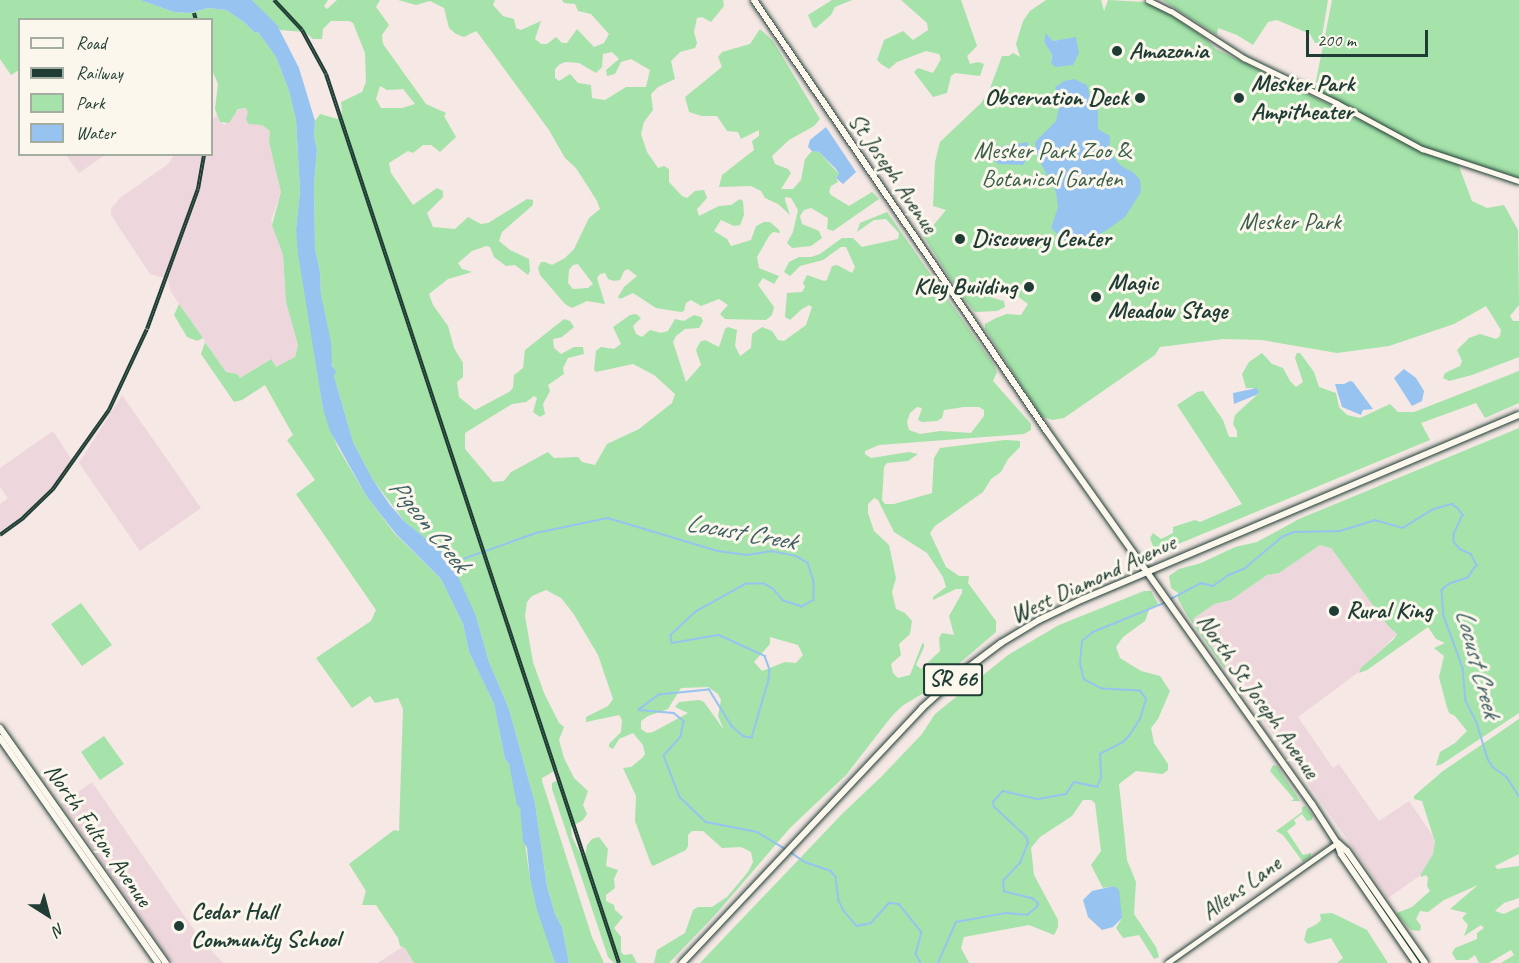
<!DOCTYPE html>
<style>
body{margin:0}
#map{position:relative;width:1519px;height:963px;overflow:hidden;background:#f5e8e5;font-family:Caveat,sans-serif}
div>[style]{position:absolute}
.built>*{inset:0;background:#eed6dd}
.green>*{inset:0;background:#a5e3aa}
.water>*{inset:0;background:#97c3f0}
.stream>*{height:1.5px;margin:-0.75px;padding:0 0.75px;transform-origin:0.75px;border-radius:0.75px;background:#97c3f0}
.roads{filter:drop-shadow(0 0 2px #1f3d34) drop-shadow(0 0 2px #1f3d34)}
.minor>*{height:4.5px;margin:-2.25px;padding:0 2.25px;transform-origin:2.25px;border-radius:2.25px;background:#fbf7ec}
.major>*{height:6px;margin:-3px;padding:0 3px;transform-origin:3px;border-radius:3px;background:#fbf7ec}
.rail>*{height:4px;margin-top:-2px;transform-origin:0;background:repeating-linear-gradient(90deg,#fbf7ec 0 4.5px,#1f3d34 0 9px);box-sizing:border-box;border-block:2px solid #1f3d34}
.dots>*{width:16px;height:16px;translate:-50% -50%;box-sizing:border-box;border:3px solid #fbf7ec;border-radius:50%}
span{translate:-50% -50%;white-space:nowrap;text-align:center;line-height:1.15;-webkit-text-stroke:6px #fbf7ec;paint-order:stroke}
.shield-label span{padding:2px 4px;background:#fbf7ec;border:2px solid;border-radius:4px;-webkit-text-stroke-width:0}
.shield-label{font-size:22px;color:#1f3d34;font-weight:700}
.poi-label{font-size:24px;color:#1f3d34;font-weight:700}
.left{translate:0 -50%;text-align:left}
.right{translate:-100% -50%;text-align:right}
.park-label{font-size:24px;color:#3a5e4c}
.street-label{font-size:24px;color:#1f3d34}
.water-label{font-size:26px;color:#3d5e63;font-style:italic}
.legend{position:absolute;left:18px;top:18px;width:195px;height:138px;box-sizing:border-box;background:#fbf7ec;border:2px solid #a3ada2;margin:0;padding:8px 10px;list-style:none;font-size:18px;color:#1f3d34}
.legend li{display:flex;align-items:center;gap:12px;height:30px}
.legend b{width:30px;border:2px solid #a3ada2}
.north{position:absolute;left:18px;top:885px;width:60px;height:60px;-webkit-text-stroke:4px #fbf7ec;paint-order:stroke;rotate:144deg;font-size:16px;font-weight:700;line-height:24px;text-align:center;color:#1f3d34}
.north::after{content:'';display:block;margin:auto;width:21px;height:27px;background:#1f3d34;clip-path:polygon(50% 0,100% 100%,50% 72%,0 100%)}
.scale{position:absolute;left:1306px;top:30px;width:122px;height:27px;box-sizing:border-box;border:3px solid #1f3d34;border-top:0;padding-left:8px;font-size:18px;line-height:21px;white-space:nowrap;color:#1f3d34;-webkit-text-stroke:4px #fbf7ec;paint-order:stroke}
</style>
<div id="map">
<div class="built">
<div style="clip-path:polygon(246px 108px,256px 125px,262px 125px,270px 131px,269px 142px,281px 192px,271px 221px,283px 255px,286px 302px,298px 345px,295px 357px,276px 367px,270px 359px,240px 378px,237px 374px,226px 372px,171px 292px,168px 279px,150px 274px,111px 215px,111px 209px,120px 198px,168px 164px,174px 155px,212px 154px,212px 119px,217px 115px,220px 122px,225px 125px,239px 109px)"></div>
<div style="clip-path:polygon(66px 155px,105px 155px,79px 173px)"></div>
<div style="clip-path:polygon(122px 395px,201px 508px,140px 551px,79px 463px)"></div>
<div style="clip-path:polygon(53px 431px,74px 463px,42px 500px,0 535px,0 504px,8px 498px,0 487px,0 468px)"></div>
<div style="clip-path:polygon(1320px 545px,1331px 548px,1388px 626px,1397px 634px,1360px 671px,1298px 717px,1333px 768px,1339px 764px,1379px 821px,1409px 801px,1433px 836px,1435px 845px,1433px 854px,1421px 875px,1388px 898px,1193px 619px,1214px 604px,1231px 600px,1267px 575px,1279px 573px)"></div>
<div style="clip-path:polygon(92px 782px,199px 937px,223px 963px,172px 963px,61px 804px)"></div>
<div style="clip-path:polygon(405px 945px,417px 963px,378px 963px)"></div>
</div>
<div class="green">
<div style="clip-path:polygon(0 0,140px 0,174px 12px,190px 13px,208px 8px,226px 10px,244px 22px,255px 33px,258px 32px,276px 57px,289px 91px,296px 120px,300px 191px,296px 229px,323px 409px,337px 446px,367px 497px,395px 534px,441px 579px,463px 624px,469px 652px,494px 704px,505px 759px,509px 764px,520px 808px,530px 879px,555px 963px,414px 963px,405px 948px,400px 946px,398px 938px,376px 905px,362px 905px,366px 891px,349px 864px,394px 830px,399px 831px,403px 709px,398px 698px,375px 703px,370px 696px,352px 708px,316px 658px,371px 621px,376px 610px,296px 494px,315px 480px,287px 440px,293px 435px,265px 385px,242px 400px,234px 402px,201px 354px,205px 342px,226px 372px,237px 374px,240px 378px,271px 359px,276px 367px,295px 357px,298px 345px,286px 302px,283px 255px,272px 225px,281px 192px,269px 142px,270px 131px,262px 125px,249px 124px,246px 120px,248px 112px,246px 108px,238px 109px,229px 123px,220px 122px,215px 109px,218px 84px,212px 70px,212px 20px,20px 20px,19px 70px,11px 75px,0 59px)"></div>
<div style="clip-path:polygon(evenodd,252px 0,328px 0,324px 6px,327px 9px,337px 0,380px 0,376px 7px,389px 25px,382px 35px,383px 44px,426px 104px,446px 113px,444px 116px,456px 137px,440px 152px,431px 145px,423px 145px,413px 153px,408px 151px,389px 163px,391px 173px,413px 205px,437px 188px,443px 191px,443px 197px,427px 213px,433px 227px,455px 229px,468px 217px,481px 224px,488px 223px,527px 199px,533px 200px,533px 205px,502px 232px,499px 241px,510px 250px,529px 259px,530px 271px,528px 275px,515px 265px,506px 266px,494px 257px,490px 247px,486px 246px,472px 251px,458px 263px,462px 269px,472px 272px,448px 279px,429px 294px,433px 305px,448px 326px,454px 348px,463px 363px,463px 377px,457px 382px,459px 397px,475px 410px,509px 392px,513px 388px,514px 375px,523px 368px,525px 350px,564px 319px,570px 321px,574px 327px,562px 337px,553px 339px,554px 348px,561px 354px,574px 347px,583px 347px,584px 354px,568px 358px,563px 368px,564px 374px,548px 385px,550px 391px,543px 404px,545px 414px,540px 417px,533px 412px,537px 398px,534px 396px,526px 402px,512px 404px,465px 433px,465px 449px,493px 482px,504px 481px,511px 472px,548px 452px,554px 458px,578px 457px,582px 462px,595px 465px,607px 444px,639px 429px,672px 403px,675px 394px,654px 375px,633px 364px,596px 372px,594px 370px,596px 351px,601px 347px,614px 349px,621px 344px,613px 327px,630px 315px,636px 314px,641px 318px,633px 326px,636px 334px,642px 337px,650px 330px,661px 333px,668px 331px,675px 319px,684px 321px,694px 315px,701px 317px,703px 321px,699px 328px,685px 329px,676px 336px,673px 342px,686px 382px,701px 365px,696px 350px,700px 342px,705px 340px,719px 347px,725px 329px,728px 327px,737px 330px,735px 346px,740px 356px,751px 348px,752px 334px,762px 327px,772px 331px,778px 340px,784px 341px,806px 325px,812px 307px,809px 305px,802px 309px,790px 320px,785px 317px,787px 293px,802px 292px,805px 287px,803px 283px,807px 275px,824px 281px,827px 280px,832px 266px,837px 265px,852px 273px,855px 267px,846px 247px,841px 247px,823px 260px,800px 266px,790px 276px,784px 272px,789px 262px,799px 257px,811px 257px,820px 254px,842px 238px,853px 238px,862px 247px,898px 239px,899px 233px,886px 219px,874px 220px,857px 232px,860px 223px,887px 212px,994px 365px,997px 372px,993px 381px,1031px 424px,1031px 430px,1024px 434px,879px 445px,865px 451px,865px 454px,871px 458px,909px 452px,918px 454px,908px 461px,887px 463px,884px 467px,882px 500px,885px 504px,894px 504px,932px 493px,934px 458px,940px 448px,1005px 440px,1020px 441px,1020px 447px,1008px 459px,1001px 472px,991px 479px,983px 492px,935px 526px,930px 533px,946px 567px,959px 576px,969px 576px,968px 583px,996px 621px,996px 632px,927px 691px,902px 706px,891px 717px,846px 775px,790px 828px,715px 915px,669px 963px,654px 963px,657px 950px,685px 933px,693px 910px,698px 907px,712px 907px,727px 897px,748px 872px,753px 862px,751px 852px,741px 847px,722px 848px,703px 831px,692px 831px,688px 835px,688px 846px,686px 850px,653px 866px,651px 864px,635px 821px,636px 796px,623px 768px,631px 767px,642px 758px,645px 754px,643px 745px,633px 733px,619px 739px,613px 749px,609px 747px,609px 744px,621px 732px,622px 720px,619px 715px,586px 722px,586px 717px,608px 706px,613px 699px,598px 655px,573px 613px,561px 598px,546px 590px,532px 596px,527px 602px,525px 616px,533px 662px,544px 693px,559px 723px,564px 727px,559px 740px,564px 758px,574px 778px,588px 791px,583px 805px,587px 814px,583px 820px,571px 827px,572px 837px,584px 861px,587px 845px,592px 839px,599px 837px,608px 849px,606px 866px,618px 870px,614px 879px,615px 888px,606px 895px,606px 901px,614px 905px,615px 910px,623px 917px,614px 928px,621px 937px,621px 952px,624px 955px,632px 954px,637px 963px,614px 963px,608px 957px,552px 789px,552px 783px,560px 779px,558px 769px,542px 778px,542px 781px,592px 937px,604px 963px,569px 963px,562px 927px,555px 914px,547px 886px,535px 803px,509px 709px,489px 662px,476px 616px,439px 549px,405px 522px,373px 480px,353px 442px,334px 376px,321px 295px,320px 272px,315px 248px,314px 185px,317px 150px,314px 136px,315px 121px,320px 114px,338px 119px,342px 113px,341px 102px,362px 92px,366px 82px,365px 53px,353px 23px,349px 21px,331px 21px,323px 29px,322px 39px,313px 39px,305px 32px,280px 30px,252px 0,380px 86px,387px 90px,403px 89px,415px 104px,402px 108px,381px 108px,376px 99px,380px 86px,252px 0,917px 407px,922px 408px,918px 420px,922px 422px,937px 421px,942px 418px,944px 410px,964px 407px,979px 407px,984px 410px,984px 416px,971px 433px,940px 431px,920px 434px,909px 430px,907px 422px,910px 413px,917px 407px,252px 0,874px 498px,878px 500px,894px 532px,927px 553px,943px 577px,946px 587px,933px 597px,933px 600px,956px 589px,962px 589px,962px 593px,949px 616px,954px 635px,942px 633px,939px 638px,940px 651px,921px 669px,916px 665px,924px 647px,924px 643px,922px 644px,910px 675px,898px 678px,893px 673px,891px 664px,901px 655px,899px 644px,910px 634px,912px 621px,905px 613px,896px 609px,892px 592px,896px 578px,889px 545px,874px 531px,868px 513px,868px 504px,874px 498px,252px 0,770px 637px,798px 645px,803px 655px,796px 663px,785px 662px,762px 671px,754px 662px,770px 644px,770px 637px,252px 0,708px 687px,718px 694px,721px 700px,718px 716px,724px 730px,704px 702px,699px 700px,679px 702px,675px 707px,688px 713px,653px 732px,647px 733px,641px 729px,641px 721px,648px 716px,668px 709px,681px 688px,708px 687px)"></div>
<div style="clip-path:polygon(evenodd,398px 0,495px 0,493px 5px,503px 16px,514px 19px,516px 28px,521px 30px,541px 21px,535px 39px,541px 44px,547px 44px,556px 37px,562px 43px,567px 43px,577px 29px,594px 47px,604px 43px,609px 34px,591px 14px,578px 11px,575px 4px,564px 3px,562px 0,723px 0,724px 6px,711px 22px,702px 17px,697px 18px,694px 32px,697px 43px,695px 48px,680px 52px,671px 61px,675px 79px,658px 87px,651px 94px,653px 110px,644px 122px,641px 134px,647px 152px,658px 168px,664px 166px,669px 169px,669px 182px,682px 196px,687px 198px,695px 191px,704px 190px,707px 198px,697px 209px,699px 216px,719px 206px,731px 205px,740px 199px,743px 201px,744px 215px,740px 225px,734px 226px,721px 220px,714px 231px,727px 239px,731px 246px,751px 240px,756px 226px,764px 222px,770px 222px,779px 230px,780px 233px,773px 232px,769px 236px,757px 257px,759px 268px,779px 276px,774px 284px,763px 278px,758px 285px,774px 307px,772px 315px,766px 320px,725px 319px,720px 314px,728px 305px,719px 299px,701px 306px,691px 300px,686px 303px,684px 311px,681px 312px,656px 308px,633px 293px,620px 299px,618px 297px,624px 287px,637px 276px,628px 269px,624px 271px,620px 280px,614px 281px,608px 279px,605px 273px,600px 274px,597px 278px,605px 304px,587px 301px,572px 308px,565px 304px,540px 275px,538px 268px,541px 262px,545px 262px,552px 265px,565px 258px,574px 249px,589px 218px,600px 209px,597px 201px,576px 168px,565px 158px,549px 130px,478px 33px,476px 31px,464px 37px,456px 34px,449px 28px,444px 8px,430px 1px,416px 5px,398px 0,612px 52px,619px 59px,606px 70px,607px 76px,615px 74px,621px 62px,631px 59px,650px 70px,646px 87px,626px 87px,605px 100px,592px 98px,591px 85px,578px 83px,570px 74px,559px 81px,555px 78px,555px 69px,560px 64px,566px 62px,579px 63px,596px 73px,602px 67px,603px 54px,612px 52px,398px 0,578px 264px,593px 284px,588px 288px,573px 289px,568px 283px,569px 270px,573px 265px,578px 264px)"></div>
<div style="clip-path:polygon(832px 0,852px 0,835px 7px,831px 15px,816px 28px,813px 27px,808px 15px)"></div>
<div style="clip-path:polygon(901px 0,961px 0,977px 46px,967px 56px,970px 64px,978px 62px,984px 64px,980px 76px,955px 73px,951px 76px,947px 93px,933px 97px,914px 72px,918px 68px,933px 73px,941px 59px,939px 54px,926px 51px,897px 62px,889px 69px,881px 64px,877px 60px,884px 40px,903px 31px,913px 40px,928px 30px,927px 23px)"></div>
<div style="clip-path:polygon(evenodd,1046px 0,1101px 0,1104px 11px,1108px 0,1145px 2px,1169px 14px,1205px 38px,1216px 49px,1434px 156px,1437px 156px,1314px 91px,1332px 0,1519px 0,1519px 178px,1463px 160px,1457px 161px,1472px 201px,1487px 208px,1504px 205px,1518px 230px,1519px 305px,1510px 316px,1513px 321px,1519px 321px,1519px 357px,1472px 375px,1449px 381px,1443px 378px,1445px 373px,1460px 366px,1462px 361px,1457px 350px,1469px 338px,1480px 334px,1496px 339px,1500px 336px,1501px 330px,1486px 306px,1454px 324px,1389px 346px,1337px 353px,1262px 340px,1223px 339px,1160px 347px,1155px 355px,1064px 418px,1053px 420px,1042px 417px,985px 329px,985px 324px,996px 318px,1007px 314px,1021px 315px,1028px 304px,1005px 287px,994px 290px,993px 298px,1004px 301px,1005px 307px,997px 311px,975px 312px,961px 295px,922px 234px,927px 225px,932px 227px,946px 210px,933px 206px,935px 162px,940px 142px,981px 103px,989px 91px,1002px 56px,1009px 56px,1013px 53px,1020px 57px,1016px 44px,1023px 21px,1030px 11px,1046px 0,1048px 35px,1053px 41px,1076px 38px,1077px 55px,1051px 60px,1052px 55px,1044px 42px,1048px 35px)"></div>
<div style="clip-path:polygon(1162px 0,1328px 0,1321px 42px,1315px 43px,1310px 34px,1277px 20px,1268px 22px,1253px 45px,1237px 35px,1218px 28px,1217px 35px)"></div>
<div style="clip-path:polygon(760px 29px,773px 41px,820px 119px,814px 126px,789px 140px,772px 156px,775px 164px,788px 169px,791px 173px,781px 189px,793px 189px,801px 180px,805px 159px,812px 151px,819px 152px,839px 174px,836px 178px,838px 182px,831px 186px,829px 192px,831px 195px,849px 206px,872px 192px,879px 199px,833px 231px,827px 229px,828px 218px,811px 208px,804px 210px,800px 216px,802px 224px,819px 231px,822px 238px,811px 246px,792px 248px,787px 243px,793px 232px,798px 210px,791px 198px,785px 197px,785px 200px,790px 215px,778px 204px,765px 198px,761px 191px,751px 186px,719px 187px,722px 175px,754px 150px,752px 141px,759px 136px,759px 130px,741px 139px,738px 132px,727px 131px,717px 116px,702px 116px,689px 112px,685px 97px,722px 67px,718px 57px,722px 52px,750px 44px)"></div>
<div style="clip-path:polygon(179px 304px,203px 338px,197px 341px,187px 337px,174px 315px)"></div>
<div style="clip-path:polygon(1262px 353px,1272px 364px,1283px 368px,1290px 381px,1296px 387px,1303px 382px,1295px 358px,1297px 353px,1300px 353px,1314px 372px,1319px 387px,1336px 393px,1339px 407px,1347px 415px,1360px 418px,1390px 404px,1398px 412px,1414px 412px,1519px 371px,1519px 403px,1485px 418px,1476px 403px,1421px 423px,1430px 440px,1159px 552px,1154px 549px,1150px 538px,1153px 533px,1161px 539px,1173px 533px,1173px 527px,1195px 520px,1200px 522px,1242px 504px,1177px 405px,1197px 392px,1203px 391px,1223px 420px,1229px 437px,1237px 437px,1237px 431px,1233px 424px,1235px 415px,1259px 393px,1253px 388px,1246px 388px,1242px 374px,1249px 362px)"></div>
<div style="clip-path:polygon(1519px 428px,1519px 713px,1442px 764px,1436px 766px,1440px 752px,1455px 743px,1467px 731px,1455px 716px,1449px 713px,1446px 704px,1439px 677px,1444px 656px,1434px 648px,1445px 643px,1436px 639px,1428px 627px,1367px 670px,1359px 673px,1361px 668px,1394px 639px,1397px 634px,1388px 626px,1331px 548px,1320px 545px,1279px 573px,1267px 575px,1231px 600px,1214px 604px,1193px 619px,1226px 667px,1224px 668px,1187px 615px,1178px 599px,1178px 593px,1171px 588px,1169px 576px,1179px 569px,1201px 563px,1235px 547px,1257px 542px,1299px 519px)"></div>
<div style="clip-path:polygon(1144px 591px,1151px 591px,1158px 604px,1149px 610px,1145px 621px,1123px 637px,1116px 647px,1120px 658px,1141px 671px,1160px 676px,1170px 691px,1158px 719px,1151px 728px,1154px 743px,1168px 764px,1168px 770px,1163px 774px,1136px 771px,1119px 784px,1127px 860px,1136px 882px,1134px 914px,1156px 947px,1159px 957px,1154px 959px,1139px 935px,1123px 938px,1116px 928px,1122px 918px,1114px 886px,1103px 888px,1091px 865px,1101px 851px,1095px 803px,1091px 800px,1083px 800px,1072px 816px,1040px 837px,1031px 848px,1034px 875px,1058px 920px,1058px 927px,1054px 935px,1029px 925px,964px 937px,961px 948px,969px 963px,700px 963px,842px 814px,882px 776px,922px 734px,935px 714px,1008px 655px,1059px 625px)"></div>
<div style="clip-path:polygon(81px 603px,112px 645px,82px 666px,51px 624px)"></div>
<div style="clip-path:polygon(1519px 719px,1519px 854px,1495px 866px,1497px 869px,1519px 866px,1519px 898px,1504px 903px,1495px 911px,1504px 914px,1519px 907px,1519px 963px,1501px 963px,1514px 955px,1511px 950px,1489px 963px,1479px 963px,1475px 955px,1468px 960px,1456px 960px,1452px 953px,1455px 948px,1477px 939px,1477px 933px,1484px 928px,1481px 925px,1464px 936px,1468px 925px,1462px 918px,1467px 913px,1450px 909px,1478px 885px,1444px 900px,1428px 912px,1420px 911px,1416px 919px,1421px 926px,1420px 931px,1411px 930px,1398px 916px,1397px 913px,1412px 907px,1430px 891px,1427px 886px,1428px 878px,1426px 875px,1421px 877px,1421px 874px,1433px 854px,1435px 842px,1422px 801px,1414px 799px,1414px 796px,1443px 771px)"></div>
<div style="clip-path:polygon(104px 736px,124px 764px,100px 780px,81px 752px)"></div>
<div style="clip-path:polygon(1273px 765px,1277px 766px,1300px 801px,1291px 801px,1294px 799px,1270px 771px)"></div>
<div style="clip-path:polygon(1305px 806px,1313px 816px,1312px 820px,1307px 821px,1302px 814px,1294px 820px,1296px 824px,1287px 831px,1303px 855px,1311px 853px,1311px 856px,1303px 862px,1283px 835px,1276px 831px,1302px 812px,1302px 807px)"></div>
<div style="clip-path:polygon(1332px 913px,1367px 930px,1388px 963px,1337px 963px,1343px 958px,1331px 938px,1308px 944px,1304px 940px,1307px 929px,1317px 924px,1321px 920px,1320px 914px)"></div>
</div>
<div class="water">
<div style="clip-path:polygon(140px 0,252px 0,277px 25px,299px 68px,315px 121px,314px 136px,317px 150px,314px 185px,315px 248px,320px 272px,321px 295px,331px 342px,332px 366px,336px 372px,334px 376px,353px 442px,373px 480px,390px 505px,405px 522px,439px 549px,455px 570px,476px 616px,489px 662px,509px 709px,535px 803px,547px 886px,555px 914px,562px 927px,569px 963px,555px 963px,537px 910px,530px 879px,527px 848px,523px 841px,520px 808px,517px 805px,509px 764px,505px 759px,494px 704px,469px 652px,463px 624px,441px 579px,396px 534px,367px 497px,330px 431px,323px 409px,298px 254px,296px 229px,300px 191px,296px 120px,289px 91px,276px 57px,258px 32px,255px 33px,244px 22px,226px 10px,208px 8px,190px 13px,174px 12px)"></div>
<div style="clip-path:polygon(1046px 33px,1053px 41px,1076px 37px,1079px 53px,1073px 65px,1056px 67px,1051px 64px,1052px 55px,1044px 42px)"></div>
<div style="clip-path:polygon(1074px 79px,1087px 85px,1091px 100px,1098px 107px,1098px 129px,1110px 136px,1109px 151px,1120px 165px,1134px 173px,1140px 180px,1141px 192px,1125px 217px,1107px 230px,1081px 244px,1067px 243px,1051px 228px,1058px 207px,1056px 192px,1036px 154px,1035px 142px,1056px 121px,1060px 104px,1055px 87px,1064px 81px)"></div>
<div style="clip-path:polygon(826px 127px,856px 172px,843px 184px,836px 178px,839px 174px,836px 169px,819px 152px,812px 151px,808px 147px,810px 140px)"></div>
<div style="clip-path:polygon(1028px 142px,1028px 156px,1023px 165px,998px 164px,989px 156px,988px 152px,998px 147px)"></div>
<div style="clip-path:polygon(1404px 369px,1416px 378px,1424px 391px,1422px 401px,1412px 406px,1394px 378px)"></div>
<div style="clip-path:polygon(1350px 381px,1353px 382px,1373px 409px,1363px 410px,1361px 415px,1342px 407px,1335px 384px,1344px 384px)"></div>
<div style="clip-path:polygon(1257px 388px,1259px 393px,1256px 395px,1234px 404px,1233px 393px)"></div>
<div style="clip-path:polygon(1114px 886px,1119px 890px,1122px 918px,1113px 927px,1102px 930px,1088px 917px,1083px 900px,1092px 891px)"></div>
</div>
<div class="stream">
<div style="left:449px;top:564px;width:92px;rotate:-19.6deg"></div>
<div style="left:536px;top:533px;width:74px;rotate:-11.8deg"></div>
<div style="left:608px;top:518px;width:115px;rotate:16.7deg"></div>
<div style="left:718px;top:551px;width:29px;rotate:8deg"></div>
<div style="left:747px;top:555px;width:24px;rotate:-9deg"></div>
<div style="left:771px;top:551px;width:25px;rotate:11deg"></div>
<div style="left:796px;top:556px;width:14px;rotate:30deg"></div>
<div style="left:808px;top:563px;width:20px;rotate:72deg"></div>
<div style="left:814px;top:582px;width:18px;rotate:90deg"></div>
<div style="left:814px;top:600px;width:14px;rotate:150deg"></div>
<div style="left:802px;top:607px;width:20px;rotate:-162deg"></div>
<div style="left:783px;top:601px;width:16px;rotate:-130deg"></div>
<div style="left:773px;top:589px;width:10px;rotate:-151deg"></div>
<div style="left:764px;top:584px;width:18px;rotate:180deg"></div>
<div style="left:746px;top:584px;width:57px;rotate:150.8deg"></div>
<div style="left:696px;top:612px;width:34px;rotate:137deg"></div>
<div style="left:671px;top:635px;width:8px;rotate:83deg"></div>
<div style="left:672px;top:643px;width:48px;rotate:-9.7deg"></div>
<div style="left:719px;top:635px;width:51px;rotate:24.5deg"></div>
<div style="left:765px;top:656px;width:15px;rotate:70deg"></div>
<div style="left:770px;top:670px;width:10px;rotate:96deg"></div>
<div style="left:769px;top:680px;width:60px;rotate:106.3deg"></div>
<div style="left:752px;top:738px;width:8px;rotate:-173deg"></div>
<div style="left:744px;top:737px;width:16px;rotate:-140deg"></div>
<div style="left:732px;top:727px;width:44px;rotate:-121.9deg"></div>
<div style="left:709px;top:690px;width:50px;rotate:174.3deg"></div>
<div style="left:659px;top:695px;width:25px;rotate:143deg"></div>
<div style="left:639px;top:710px;width:35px;rotate:5deg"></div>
<div style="left:674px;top:713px;width:13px;rotate:39deg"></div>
<div style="left:684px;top:721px;width:16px;rotate:101deg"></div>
<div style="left:681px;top:737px;width:25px;rotate:132deg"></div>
<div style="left:664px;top:756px;width:44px;rotate:68.7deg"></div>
<div style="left:680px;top:797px;width:36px;rotate:44deg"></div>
<div style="left:706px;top:822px;width:52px;rotate:11.1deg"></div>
<div style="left:757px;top:832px;width:33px;rotate:31deg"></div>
<div style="left:1171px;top:599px;width:34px;rotate:-28deg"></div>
<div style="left:1201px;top:583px;width:12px;rotate:14deg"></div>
<div style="left:1213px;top:586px;width:19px;rotate:-35deg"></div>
<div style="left:1229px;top:575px;width:16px;rotate:-22deg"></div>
<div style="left:1244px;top:569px;width:50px;rotate:-40.1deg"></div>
<div style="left:1282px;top:537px;width:13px;rotate:-23deg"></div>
<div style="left:1294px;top:532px;width:46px;rotate:-1.2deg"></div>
<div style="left:1340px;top:531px;width:37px;rotate:-17deg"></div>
<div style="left:1375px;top:520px;width:29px;rotate:16deg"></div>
<div style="left:1403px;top:528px;width:36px;rotate:-32deg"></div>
<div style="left:1434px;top:509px;width:19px;rotate:-16deg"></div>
<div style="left:1452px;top:504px;width:7px;rotate:34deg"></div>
<div style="left:1458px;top:508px;width:9px;rotate:54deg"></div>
<div style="left:1463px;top:515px;width:21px;rotate:115deg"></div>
<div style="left:1454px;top:534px;width:8px;rotate:90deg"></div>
<div style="left:1454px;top:542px;width:9px;rotate:49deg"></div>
<div style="left:1460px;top:549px;width:12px;rotate:24deg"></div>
<div style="left:1471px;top:554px;width:13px;rotate:61deg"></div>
<div style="left:1477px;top:565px;width:16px;rotate:125deg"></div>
<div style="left:1468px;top:578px;width:19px;rotate:162deg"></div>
<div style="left:1450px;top:584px;width:10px;rotate:143deg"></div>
<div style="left:1442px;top:590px;width:26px;rotate:86deg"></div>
<div style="left:1444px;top:616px;width:55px;rotate:69.9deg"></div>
<div style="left:1463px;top:668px;width:33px;rotate:85deg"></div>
<div style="left:1466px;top:701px;width:25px;rotate:63deg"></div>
<div style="left:1477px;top:723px;width:38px;rotate:73deg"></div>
<div style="left:1488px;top:759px;width:9px;rotate:58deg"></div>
<div style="left:1493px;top:767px;width:17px;rotate:36deg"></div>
<div style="left:1507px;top:777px;width:22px;rotate:58deg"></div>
<div style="left:789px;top:851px;width:19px;rotate:35deg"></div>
<div style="left:805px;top:862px;width:28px;rotate:19deg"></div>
<div style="left:831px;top:871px;width:8px;rotate:50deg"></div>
<div style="left:836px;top:877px;width:24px;rotate:83deg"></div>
<div style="left:839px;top:901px;width:11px;rotate:63deg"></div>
<div style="left:844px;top:911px;width:20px;rotate:49deg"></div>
<div style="left:857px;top:926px;width:14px;rotate:-12deg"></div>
<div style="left:871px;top:923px;width:27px;rotate:-48deg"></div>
<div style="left:889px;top:903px;width:10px;rotate:6deg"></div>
<div style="left:899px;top:904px;width:36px;rotate:51deg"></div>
<div style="left:922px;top:932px;width:23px;rotate:105deg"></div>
<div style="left:916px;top:954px;width:10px;rotate:61deg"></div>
<div style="left:938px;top:963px;width:45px;rotate:-66.3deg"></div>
<div style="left:956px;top:922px;width:51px;rotate:-10.2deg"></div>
<div style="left:1006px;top:913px;width:21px;rotate:5deg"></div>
<div style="left:1027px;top:915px;width:13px;rotate:-39deg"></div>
<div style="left:1037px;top:907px;width:3px;rotate:-72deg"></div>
<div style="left:1038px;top:904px;width:7px;rotate:-135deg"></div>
<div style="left:1033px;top:899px;width:30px;rotate:-166deg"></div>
<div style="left:1004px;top:892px;width:11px;rotate:-95deg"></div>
<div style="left:1003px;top:881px;width:25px;rotate:-47deg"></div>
<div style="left:1020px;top:863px;width:22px;rotate:-68deg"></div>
<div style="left:1028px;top:843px;width:6px;rotate:-108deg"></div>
<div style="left:1026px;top:837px;width:44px;rotate:-136.8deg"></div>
<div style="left:994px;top:807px;width:5px;rotate:-101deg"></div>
<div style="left:993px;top:802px;width:15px;rotate:-48deg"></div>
<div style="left:1003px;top:791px;width:36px;rotate:13deg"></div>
<div style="left:1038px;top:799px;width:28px;rotate:-10deg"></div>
<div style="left:1066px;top:794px;width:14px;rotate:-56deg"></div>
<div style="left:1074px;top:782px;width:24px;rotate:12deg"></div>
<div style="left:1097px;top:787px;width:10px;rotate:-66deg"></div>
<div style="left:1101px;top:778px;width:24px;rotate:-92deg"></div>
<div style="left:1100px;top:754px;width:25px;rotate:-27deg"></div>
<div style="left:1122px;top:743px;width:10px;rotate:-45deg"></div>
<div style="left:1129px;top:736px;width:20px;rotate:-57deg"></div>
<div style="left:1140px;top:719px;width:21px;rotate:-73deg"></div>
<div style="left:1146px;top:699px;width:10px;rotate:-127deg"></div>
<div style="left:1140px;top:691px;width:38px;rotate:-177deg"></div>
<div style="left:1102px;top:689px;width:20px;rotate:-153deg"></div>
<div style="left:1084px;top:680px;width:16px;rotate:-104deg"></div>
<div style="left:1080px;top:664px;width:23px;rotate:-85deg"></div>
<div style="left:1082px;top:641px;width:14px;rotate:-39deg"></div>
<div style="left:1093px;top:632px;width:80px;rotate:-22.1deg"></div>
</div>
<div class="roads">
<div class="minor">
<div style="left:1148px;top:0;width:25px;rotate:26deg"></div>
<div style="left:1171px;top:11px;width:87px;rotate:32.8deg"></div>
<div style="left:1244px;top:58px;width:103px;rotate:25.8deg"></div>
<div style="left:1337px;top:103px;width:97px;rotate:28.4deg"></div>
<div style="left:1422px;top:149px;width:102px;rotate:18.3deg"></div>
<div style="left:1167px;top:963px;width:208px;rotate:-35.2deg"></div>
</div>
<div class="major">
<div style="left:754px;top:0;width:520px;rotate:55.82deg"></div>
<div style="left:1046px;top:430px;width:459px;rotate:54.6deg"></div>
<div style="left:1312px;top:804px;width:46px;rotate:57.3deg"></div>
<div style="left:1337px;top:843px;width:12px;rotate:70deg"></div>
<div style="left:1341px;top:854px;width:132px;rotate:55.5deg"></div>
<div style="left:0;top:728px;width:288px;rotate:54.8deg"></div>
<div style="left:0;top:738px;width:275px;rotate:54.9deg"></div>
<div style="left:1338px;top:843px;width:12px;rotate:42deg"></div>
<div style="left:1347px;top:851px;width:136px;rotate:55.1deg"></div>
<div style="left:682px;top:963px;width:350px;rotate:-46.7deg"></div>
<div style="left:922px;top:708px;width:52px;rotate:-41.9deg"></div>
<div style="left:961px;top:673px;width:50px;rotate:-36.9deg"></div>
<div style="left:1001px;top:643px;width:44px;rotate:-31.2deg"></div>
<div style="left:1039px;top:620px;width:49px;rotate:-25.5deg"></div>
<div style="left:1083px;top:599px;width:473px;rotate:-22.9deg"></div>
</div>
</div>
<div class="rail">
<div style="left:274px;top:0;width:41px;rotate:47deg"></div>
<div style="left:302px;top:30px;width:50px;rotate:61.4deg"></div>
<div style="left:326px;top:74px;width:936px;rotate:71.76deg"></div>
<div style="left:194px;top:13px;width:7px;rotate:74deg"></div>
<div style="left:0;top:535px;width:29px;rotate:-36deg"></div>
<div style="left:23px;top:518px;width:42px;rotate:-44deg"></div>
<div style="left:53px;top:489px;width:97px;rotate:-54.7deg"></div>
<div style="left:109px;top:410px;width:89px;rotate:-64.9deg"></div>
<div style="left:147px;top:329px;width:149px;rotate:-70deg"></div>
<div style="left:198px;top:189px;width:36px;rotate:-80deg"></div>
</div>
<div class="dots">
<div style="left:1117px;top:51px;background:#1f3d34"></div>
<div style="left:1140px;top:98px;background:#1f3d34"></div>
<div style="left:1239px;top:98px;background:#1f3d34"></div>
<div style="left:960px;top:239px;background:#1f3d34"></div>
<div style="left:1029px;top:287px;background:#1f3d34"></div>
<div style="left:1096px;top:297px;background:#1f3d34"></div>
<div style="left:1334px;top:611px;background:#1f3d34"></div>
<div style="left:179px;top:926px;background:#1f3d34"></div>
</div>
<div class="shield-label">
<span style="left:953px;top:680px">SR 66</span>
</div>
<div class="poi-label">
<span class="left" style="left:1129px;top:51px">Amazonia</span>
<span class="left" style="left:1251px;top:98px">Mesker Park<br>Ampitheater</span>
<span class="right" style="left:1128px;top:98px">Observation Deck</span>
<span class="left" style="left:972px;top:239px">Discovery Center</span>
<span class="left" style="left:1108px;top:297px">Magic<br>Meadow Stage</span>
<span class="right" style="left:1017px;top:287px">Kley Building</span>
<span class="left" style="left:1346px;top:611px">Rural King</span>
<span class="left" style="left:191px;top:926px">Cedar Hall<br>Community School</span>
</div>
<div class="park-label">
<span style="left:1052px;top:165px">Mesker Park Zoo &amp;<br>Botanical Garden</span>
<span style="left:1290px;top:222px">Mesker Park</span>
</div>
<div class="street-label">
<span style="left:893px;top:173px;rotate:56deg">St Joseph Avenue</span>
<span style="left:1093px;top:579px;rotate:-25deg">West Diamond Avenue</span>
<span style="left:1258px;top:696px;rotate:55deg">North St Joseph Avenue</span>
<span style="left:98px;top:835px;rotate:55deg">North Fulton Avenue</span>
<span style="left:1241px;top:888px;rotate:-36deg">Allens Lane</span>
</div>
<div class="water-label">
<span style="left:429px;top:525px;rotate:51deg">Pigeon Creek</span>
<span style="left:741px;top:532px;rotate:10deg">Locust Creek</span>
<span style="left:1478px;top:663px;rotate:75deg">Locust Creek</span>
</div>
<ul class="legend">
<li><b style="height:8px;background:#fbf7ec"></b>Road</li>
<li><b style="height:8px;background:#1f3d34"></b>Railway</li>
<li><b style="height:16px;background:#a5e3aa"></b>Park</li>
<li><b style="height:16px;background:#97c3f0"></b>Water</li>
</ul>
<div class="north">N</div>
<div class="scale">200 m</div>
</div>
